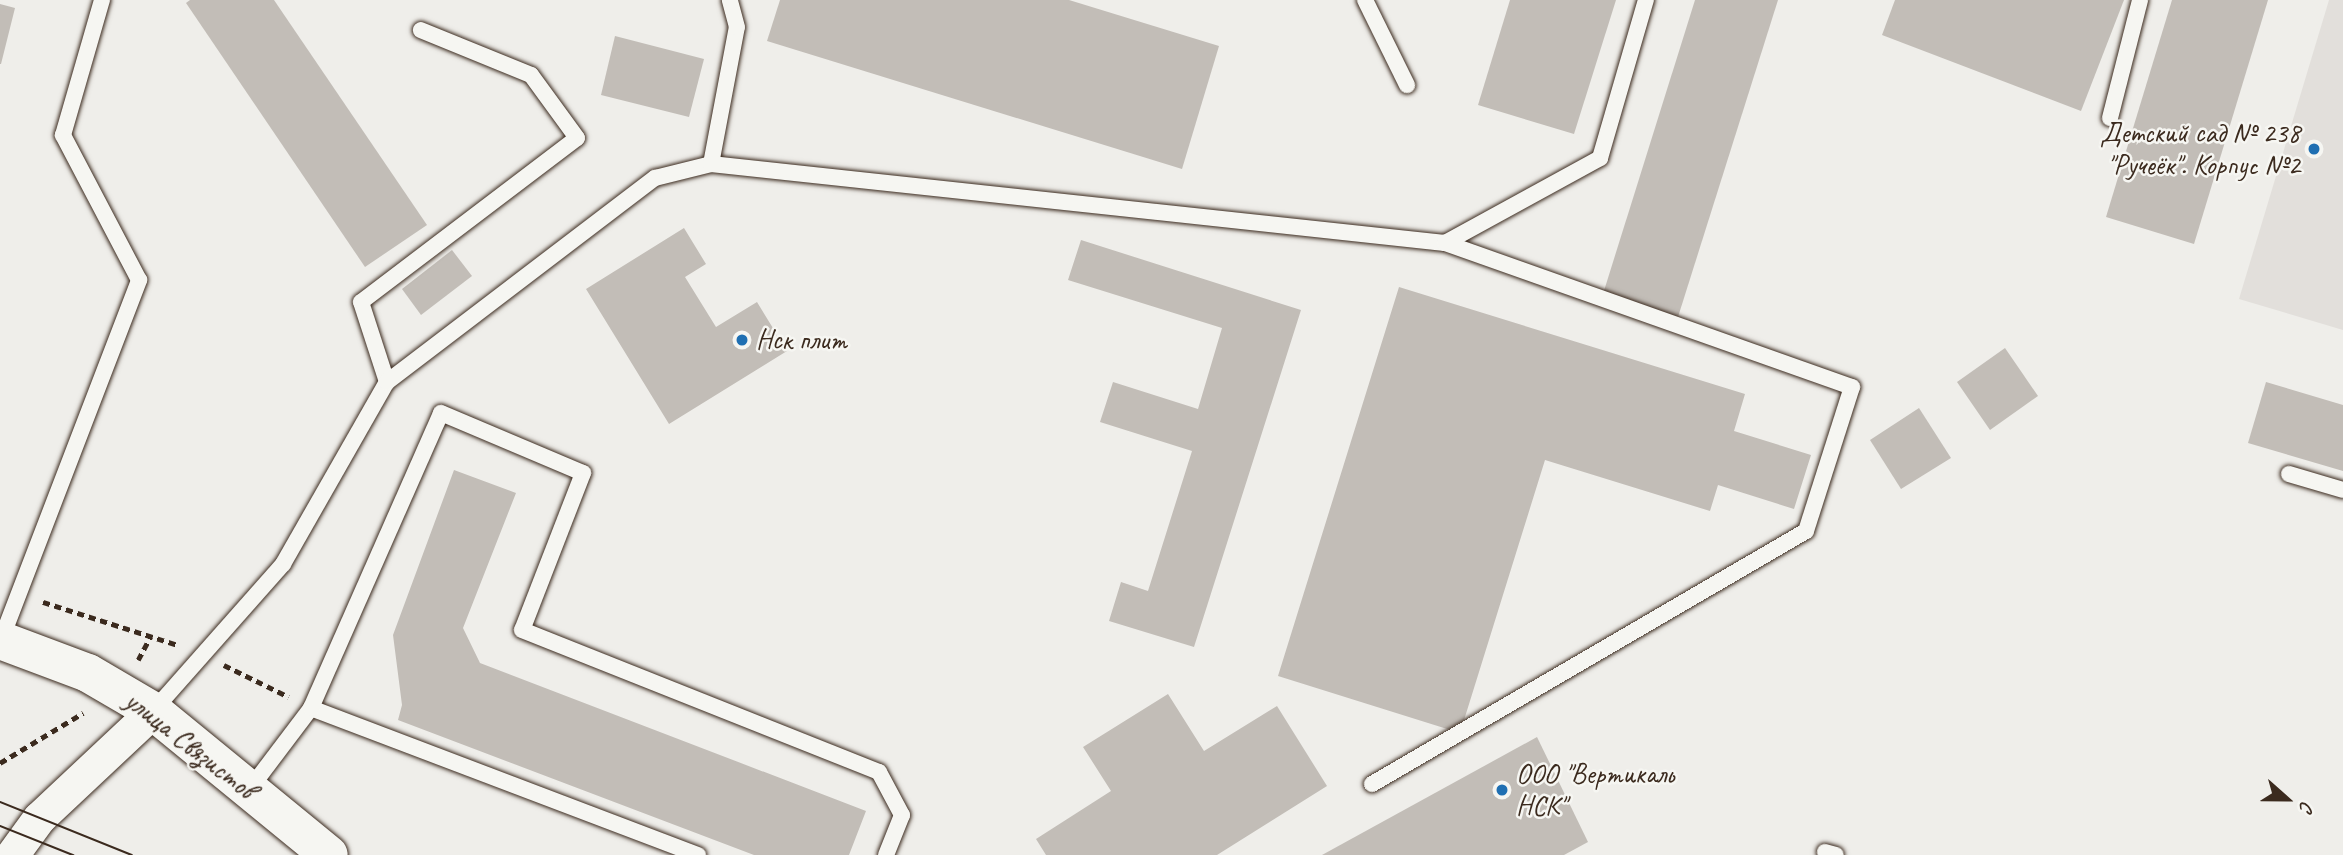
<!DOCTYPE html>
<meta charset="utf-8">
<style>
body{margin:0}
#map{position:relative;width:2343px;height:855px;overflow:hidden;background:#efeeea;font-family:Caveat,sans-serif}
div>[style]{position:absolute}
.built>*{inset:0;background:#e2dfdb}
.building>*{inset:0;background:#c2bdb7}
.path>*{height:4.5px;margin-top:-2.25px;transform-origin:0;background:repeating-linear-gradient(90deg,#3b2a1e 0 7px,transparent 0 12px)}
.roads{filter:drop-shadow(0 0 2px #3b2a1e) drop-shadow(0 0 2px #3b2a1e)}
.lane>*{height:16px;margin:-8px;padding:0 8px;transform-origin:8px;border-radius:8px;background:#f6f6f2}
.street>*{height:33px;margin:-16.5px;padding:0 16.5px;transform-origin:16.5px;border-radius:16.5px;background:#f6f6f2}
.secondary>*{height:38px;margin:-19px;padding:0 19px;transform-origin:19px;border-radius:19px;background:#f6f6f2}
.tram>*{height:2px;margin:-1px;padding:0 1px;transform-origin:1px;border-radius:1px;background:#3b2a1e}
.dots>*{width:19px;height:19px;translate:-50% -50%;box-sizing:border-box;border:4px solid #f6f6f2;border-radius:50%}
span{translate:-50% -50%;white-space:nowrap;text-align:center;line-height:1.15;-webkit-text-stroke:5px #f6f6f2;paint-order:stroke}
.poi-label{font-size:28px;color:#3b2a1e}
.right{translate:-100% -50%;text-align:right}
.left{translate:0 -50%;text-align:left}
.street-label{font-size:28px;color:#3b2a1e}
.north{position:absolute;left:2252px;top:764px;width:70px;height:70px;-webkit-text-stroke:5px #f6f6f2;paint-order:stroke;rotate:111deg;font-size:19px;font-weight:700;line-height:28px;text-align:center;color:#3b2a1e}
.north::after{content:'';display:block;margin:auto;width:24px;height:32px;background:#3b2a1e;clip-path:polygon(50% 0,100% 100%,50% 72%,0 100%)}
</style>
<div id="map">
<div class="built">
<div style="clip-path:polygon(2329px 0,2343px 0,2343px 330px,2239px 299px)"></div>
</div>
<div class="building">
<div style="clip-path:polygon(190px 0,274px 0,427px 225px,365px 267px,186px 3px)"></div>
<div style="clip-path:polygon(780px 0,1069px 0,1219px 46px,1182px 169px,767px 41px)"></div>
<div style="clip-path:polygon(1510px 0,1616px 0,1574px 134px,1478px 105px)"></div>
<div style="clip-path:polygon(1695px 0,1778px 0,1678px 317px,1603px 294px)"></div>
<div style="clip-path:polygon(1895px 0,2124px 0,2081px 111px,1882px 35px)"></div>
<div style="clip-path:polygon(2172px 0,2268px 0,2194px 244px,2106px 217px)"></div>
<div style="clip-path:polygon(0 4px,15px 8px,1px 64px,0 64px)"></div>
<div style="clip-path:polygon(615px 36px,704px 59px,689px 117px,601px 95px)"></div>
<div style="clip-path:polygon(684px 228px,706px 264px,685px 277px,716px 327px,757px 302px,787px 351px,669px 424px,586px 289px)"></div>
<div style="clip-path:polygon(1081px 240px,1301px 310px,1194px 647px,1109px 621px,1121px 582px,1148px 591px,1192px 451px,1100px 422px,1113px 382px,1198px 409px,1222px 328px,1068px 280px)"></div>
<div style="clip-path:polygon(452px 250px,472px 276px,421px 315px,402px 289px)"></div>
<div style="clip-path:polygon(1399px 287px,1745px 394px,1734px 431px,1811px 455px,1794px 509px,1718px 485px,1710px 511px,1545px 460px,1460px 733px,1278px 676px)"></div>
<div style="clip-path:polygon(2005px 348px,2038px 396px,1990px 430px,1957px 382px)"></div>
<div style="clip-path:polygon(2266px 382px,2343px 405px,2343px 471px,2248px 443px)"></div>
<div style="clip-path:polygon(1919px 408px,1951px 458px,1901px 489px,1870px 440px)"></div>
<div style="clip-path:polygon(454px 470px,516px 493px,463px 628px,480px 663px,866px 811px,849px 855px,754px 855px,398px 720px,402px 705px,393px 635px)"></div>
<div style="clip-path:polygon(1168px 694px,1204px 751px,1277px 706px,1327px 786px,1217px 855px,1046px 855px,1036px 839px,1111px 791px,1083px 747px)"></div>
<div style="clip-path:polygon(1537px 737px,1588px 842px,1564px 855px,1322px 855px)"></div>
</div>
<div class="path">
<div style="left:43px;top:602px;width:142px;rotate:17.7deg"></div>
<div style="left:138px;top:660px;width:27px;rotate:-62deg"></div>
<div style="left:224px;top:665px;width:72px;rotate:26.2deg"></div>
<div style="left:0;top:763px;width:97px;rotate:-31.1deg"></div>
</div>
<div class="roads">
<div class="lane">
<div style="left:1365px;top:0;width:95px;rotate:63.7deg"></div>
<div style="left:2110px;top:118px;width:122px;rotate:-75.7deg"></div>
<div style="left:711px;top:164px;width:139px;rotate:-79.3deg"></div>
<div style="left:737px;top:27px;width:28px;rotate:-105deg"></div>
<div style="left:387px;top:382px;width:84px;rotate:-108deg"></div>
<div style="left:361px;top:302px;width:271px;rotate:-37.2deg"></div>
<div style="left:577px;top:138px;width:78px;rotate:-126.1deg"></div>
<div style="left:531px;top:75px;width:119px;rotate:-157.8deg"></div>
<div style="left:2289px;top:474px;width:56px;rotate:16.5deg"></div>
<div style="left:1px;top:640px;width:386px;rotate:-69deg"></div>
<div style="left:139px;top:280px;width:164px;rotate:-117.7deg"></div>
<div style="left:63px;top:135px;width:141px;rotate:-73.9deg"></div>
<div style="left:311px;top:708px;width:414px;rotate:20.8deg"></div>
<div style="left:153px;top:711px;width:196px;rotate:-48.5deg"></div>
<div style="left:283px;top:564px;width:210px;rotate:-60.3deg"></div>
<div style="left:387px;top:382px;width:337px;rotate:-37.3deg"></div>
<div style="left:655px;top:178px;width:58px;rotate:-14deg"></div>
<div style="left:711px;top:164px;width:738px;rotate:6.14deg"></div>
<div style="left:1445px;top:243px;width:177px;rotate:-28.7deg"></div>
<div style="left:1600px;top:158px;width:165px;rotate:-73.8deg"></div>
<div style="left:1372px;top:784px;width:502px;rotate:-30.24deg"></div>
<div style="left:1806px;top:531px;width:151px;rotate:-72.3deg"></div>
<div style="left:1852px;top:387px;width:432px;rotate:-160.5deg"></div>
<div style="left:249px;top:790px;width:103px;rotate:-52.9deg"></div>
<div style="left:311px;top:708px;width:322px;rotate:-66.2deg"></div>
<div style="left:441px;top:413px;width:154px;rotate:22.9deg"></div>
<div style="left:583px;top:473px;width:168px;rotate:111.2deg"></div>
<div style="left:522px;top:630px;width:384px;rotate:21.7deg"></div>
<div style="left:879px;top:772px;width:49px;rotate:61.9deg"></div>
<div style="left:902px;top:815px;width:43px;rotate:111.8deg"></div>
<div style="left:1825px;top:852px;width:11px;rotate:15deg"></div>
</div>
<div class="street">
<div style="left:12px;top:855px;width:46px;rotate:-53.9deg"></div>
<div style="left:39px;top:818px;width:156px;rotate:-43.2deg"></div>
</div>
<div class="secondary">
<div style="left:0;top:640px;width:94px;rotate:20.6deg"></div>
<div style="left:88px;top:673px;width:75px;rotate:30.3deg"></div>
<div style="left:153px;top:711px;width:227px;rotate:39.3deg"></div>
</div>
</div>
<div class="tram">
<div style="left:0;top:802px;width:142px;rotate:21.9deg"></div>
<div style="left:0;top:826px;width:79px;rotate:21.7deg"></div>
</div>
<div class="dots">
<div style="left:2314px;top:149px;background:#1f6fb2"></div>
<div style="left:742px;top:340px;background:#1f6fb2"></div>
<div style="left:1502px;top:790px;background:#1f6fb2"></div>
</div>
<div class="poi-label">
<span class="right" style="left:2300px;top:149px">Детский сад № 238<br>"Ручеёк". Корпус №2</span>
<span class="left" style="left:756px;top:340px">Нск плит</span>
<span class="left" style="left:1516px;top:790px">ООО "Вертикаль<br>НСК"</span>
</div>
<div class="street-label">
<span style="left:190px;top:745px;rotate:38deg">улица Связистов</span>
</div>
<div class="north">С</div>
</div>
